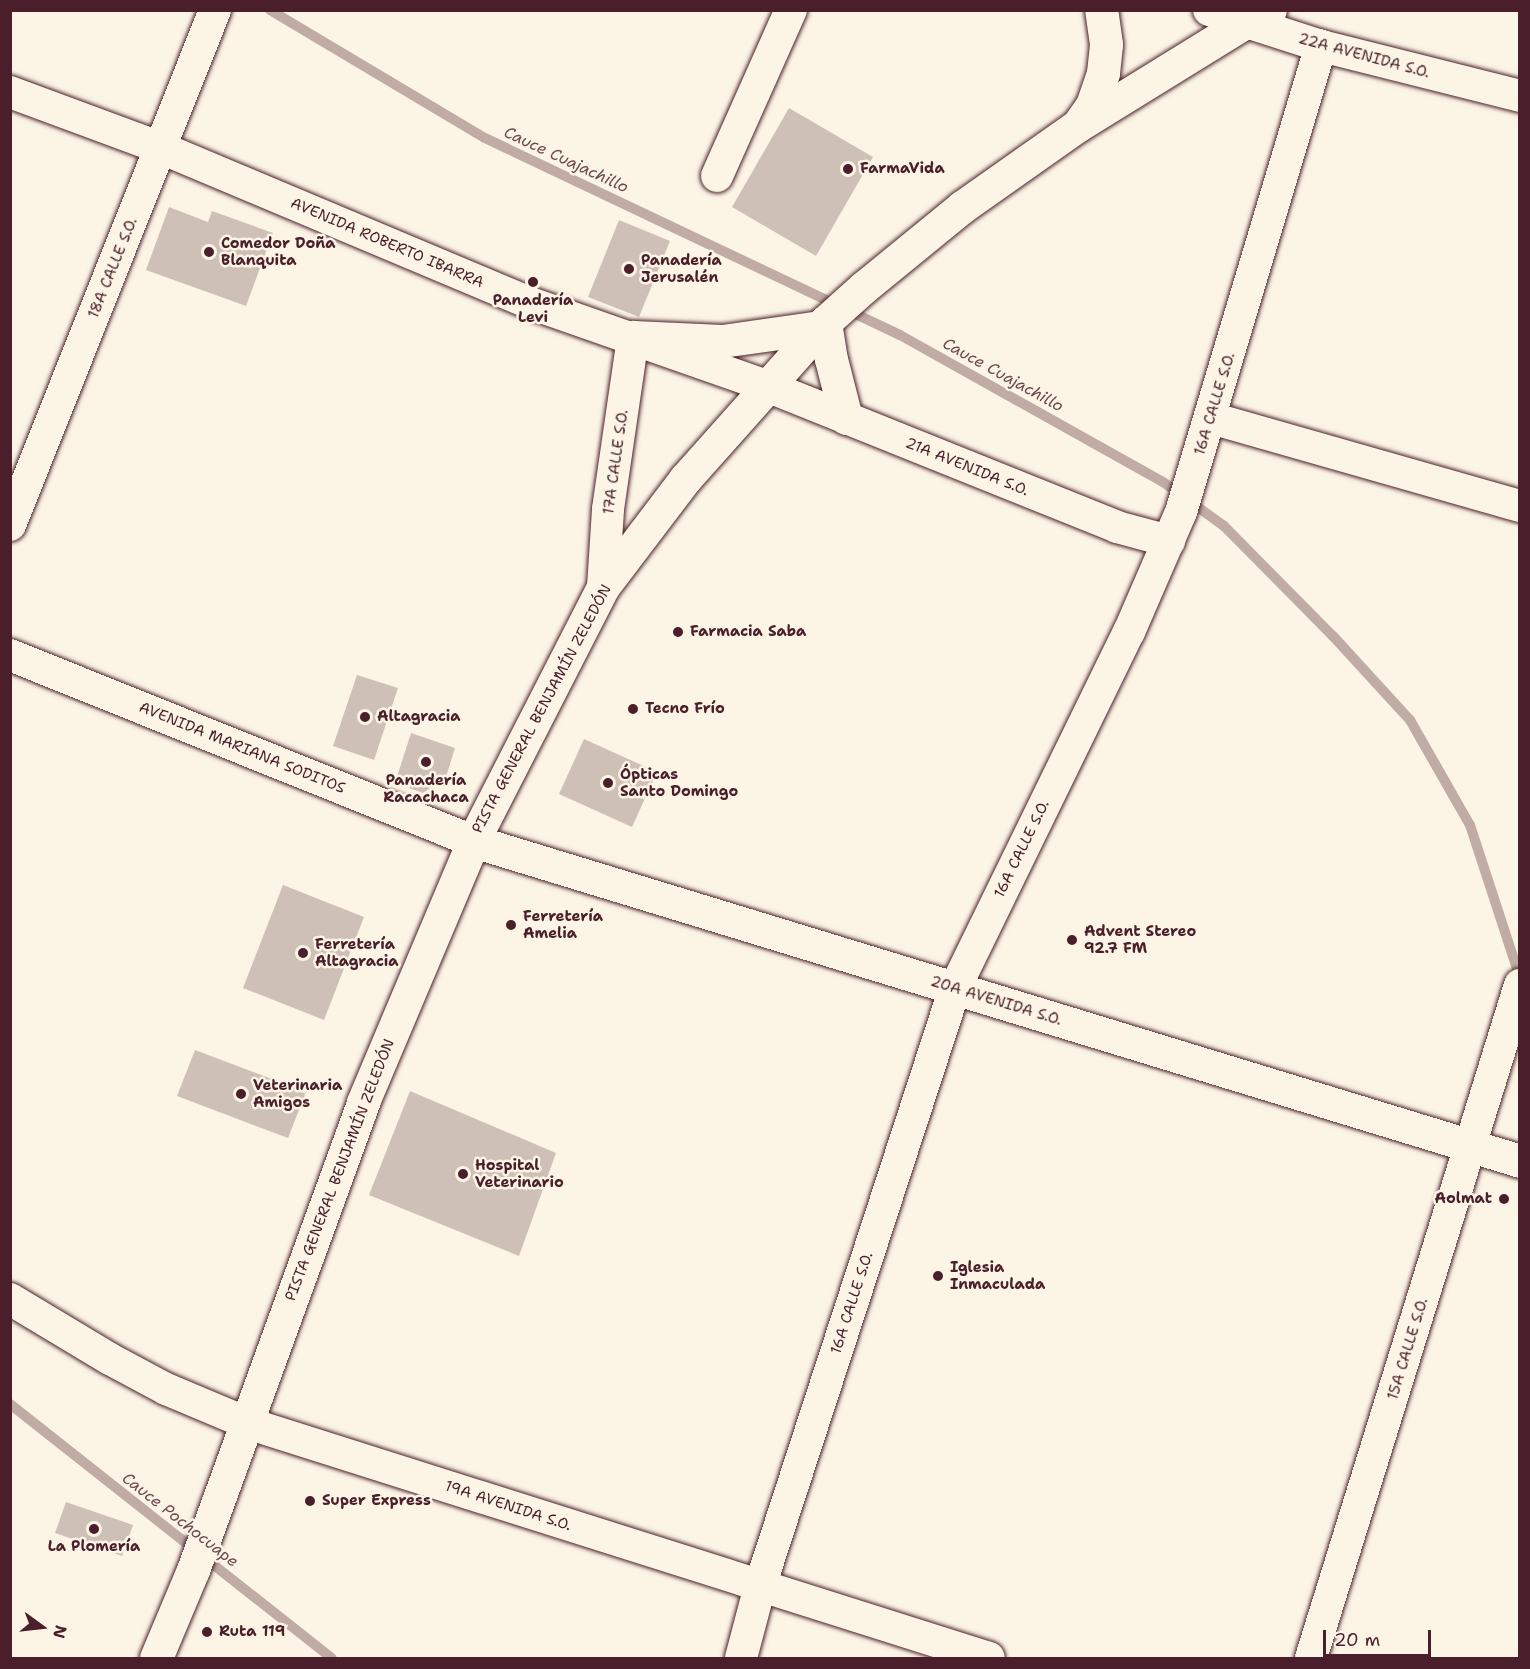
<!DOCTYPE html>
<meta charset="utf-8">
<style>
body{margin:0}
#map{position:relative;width:1530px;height:1669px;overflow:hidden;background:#fcf5e5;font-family:"Shantell Sans",sans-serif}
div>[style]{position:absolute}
.stream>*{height:10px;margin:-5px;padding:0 5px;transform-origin:5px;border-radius:5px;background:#c0aca5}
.building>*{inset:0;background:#cfc0b7}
.roads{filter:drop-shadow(0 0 2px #4a1f2b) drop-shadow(0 0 2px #4a1f2b)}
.minor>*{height:32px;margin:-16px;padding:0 16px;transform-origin:16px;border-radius:16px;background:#fcf5e5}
.tertiary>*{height:33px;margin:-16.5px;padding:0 16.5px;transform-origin:16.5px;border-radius:16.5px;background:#fcf5e5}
.secondary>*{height:33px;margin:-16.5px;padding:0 16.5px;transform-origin:16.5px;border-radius:16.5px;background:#fcf5e5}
.dots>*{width:16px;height:16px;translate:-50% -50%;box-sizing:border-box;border:3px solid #fcf5e5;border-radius:50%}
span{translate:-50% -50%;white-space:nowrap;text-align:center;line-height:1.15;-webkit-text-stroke:5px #fcf5e5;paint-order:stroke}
.street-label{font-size:15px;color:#4a1f2b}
.poi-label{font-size:15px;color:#4a1f2b;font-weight:700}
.left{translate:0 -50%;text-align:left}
.right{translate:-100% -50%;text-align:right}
.water-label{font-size:16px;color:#6d4950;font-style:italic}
.frame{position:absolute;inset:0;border:12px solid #4a1f2b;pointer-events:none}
.north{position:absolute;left:12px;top:1597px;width:60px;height:60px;-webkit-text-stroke:4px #fcf5e5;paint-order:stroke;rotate:105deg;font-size:16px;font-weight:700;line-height:24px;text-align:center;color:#4a1f2b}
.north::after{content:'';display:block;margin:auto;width:21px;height:27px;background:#4a1f2b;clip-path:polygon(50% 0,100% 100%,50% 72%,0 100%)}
.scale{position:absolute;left:1323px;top:1630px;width:108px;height:27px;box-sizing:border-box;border:3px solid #4a1f2b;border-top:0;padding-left:8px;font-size:18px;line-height:21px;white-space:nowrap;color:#4a1f2b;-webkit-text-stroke:4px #fcf5e5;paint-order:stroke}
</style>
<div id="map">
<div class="stream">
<div style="left:270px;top:10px;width:250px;rotate:30.8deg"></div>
<div style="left:485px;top:138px;width:459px;rotate:25.4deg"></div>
<div style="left:900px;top:335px;width:301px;rotate:29.2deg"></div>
<div style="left:1163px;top:482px;width:75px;rotate:35.8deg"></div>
<div style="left:1224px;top:526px;width:155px;rotate:45.3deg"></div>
<div style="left:1333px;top:636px;width:114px;rotate:47.5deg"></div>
<div style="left:1410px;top:720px;width:121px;rotate:60.3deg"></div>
<div style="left:1470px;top:825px;width:161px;rotate:71.9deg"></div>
<div style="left:10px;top:1404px;width:410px;rotate:38.3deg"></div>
</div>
<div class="building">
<div style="clip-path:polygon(789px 108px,873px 157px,816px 256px,732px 207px)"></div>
<div style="clip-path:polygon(169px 207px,208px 222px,212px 211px,273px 233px,246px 306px,146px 270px)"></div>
<div style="clip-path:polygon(619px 220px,670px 241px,639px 317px,588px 297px)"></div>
<div style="clip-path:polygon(357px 675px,398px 688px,374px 760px,333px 746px)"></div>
<div style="clip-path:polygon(411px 733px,455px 748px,446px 777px,423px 793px,395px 783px)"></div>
<div style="clip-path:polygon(584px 739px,657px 772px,632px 827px,559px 794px)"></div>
<div style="clip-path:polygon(283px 885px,364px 917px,324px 1020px,243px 988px)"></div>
<div style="clip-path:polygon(195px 1050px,306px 1092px,288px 1138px,177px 1096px)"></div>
<div style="clip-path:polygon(410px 1091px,556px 1153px,519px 1256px,369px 1195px)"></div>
<div style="clip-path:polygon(66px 1502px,133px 1525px,122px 1556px,55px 1533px)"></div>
</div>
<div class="roads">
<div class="minor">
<div style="left:1209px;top:10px;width:118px;rotate:17.8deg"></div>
<div style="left:1321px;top:46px;width:205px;rotate:14.1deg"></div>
<div style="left:10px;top:92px;width:161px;rotate:20.3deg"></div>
<div style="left:161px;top:148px;width:397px;rotate:22.8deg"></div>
<div style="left:527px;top:302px;width:254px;rotate:19.3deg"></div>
<div style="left:767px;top:386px;width:377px;rotate:21.9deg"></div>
<div style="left:1117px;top:527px;width:54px;rotate:15.1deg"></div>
<div style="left:717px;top:176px;width:182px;rotate:-66deg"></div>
<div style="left:1211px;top:418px;width:321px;rotate:15.9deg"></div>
<div style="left:10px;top:525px;width:554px;rotate:-68.29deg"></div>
<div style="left:603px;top:587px;width:78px;rotate:-86.3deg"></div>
<div style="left:608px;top:509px;width:174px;rotate:-81.7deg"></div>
<div style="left:10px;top:655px;width:499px;rotate:21.9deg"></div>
<div style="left:10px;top:1299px;width:117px;rotate:31deg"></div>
<div style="left:110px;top:1359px;width:64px;rotate:28.2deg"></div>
<div style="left:166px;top:1389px;width:88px;rotate:22.8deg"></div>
<div style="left:247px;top:1423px;width:778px;rotate:17.57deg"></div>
<div style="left:741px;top:1658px;width:74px;rotate:-75.2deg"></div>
<div style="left:760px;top:1586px;width:629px;rotate:-71.94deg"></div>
<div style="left:955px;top:988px;width:396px;rotate:-64deg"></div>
<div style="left:1129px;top:632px;width:131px;rotate:-66.6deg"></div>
<div style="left:1181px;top:512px;width:487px;rotate:-73.3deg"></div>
<div style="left:1311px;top:1658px;width:705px;rotate:-72.75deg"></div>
</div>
<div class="tertiary">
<div style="left:473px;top:841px;width:1095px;rotate:16.99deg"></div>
</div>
<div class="secondary">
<div style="left:1078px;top:125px;width:24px;rotate:-55deg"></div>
<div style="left:1092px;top:105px;width:34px;rotate:-71deg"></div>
<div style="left:1103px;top:73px;width:29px;rotate:-84deg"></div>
<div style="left:1106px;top:44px;width:34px;rotate:-98deg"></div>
<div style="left:825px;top:322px;width:37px;rotate:81deg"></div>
<div style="left:831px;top:359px;width:61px;rotate:75.7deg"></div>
<div style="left:633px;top:337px;width:89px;rotate:2.6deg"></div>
<div style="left:722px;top:341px;width:99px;rotate:-8.1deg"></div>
<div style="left:156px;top:1658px;width:95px;rotate:-67.2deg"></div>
<div style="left:193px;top:1570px;width:498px;rotate:-70deg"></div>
<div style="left:363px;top:1102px;width:283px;rotate:-67.1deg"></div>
<div style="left:473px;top:841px;width:285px;rotate:-62.9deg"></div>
<div style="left:603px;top:587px;width:136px;rotate:-52.8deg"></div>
<div style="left:685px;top:479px;width:210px;rotate:-48.3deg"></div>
<div style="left:825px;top:322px;width:52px;rotate:-41.9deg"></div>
<div style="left:864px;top:287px;width:127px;rotate:-39.2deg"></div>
<div style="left:962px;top:207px;width:141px;rotate:-35.2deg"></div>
<div style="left:1077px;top:126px;width:196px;rotate:-31.7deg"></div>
<div style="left:1244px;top:23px;width:29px;rotate:-27deg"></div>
</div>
</div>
<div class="dots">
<div style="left:848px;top:169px;background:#4a1f2b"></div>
<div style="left:209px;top:252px;background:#4a1f2b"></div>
<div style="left:629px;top:269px;background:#4a1f2b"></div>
<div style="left:533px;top:282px;background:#4a1f2b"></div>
<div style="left:678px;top:632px;background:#4a1f2b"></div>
<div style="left:633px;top:709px;background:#4a1f2b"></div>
<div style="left:365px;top:717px;background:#4a1f2b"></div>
<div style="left:426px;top:762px;background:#4a1f2b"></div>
<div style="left:608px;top:783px;background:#4a1f2b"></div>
<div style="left:511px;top:925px;background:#4a1f2b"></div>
<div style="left:1072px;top:940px;background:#4a1f2b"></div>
<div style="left:303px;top:953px;background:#4a1f2b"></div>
<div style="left:241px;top:1094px;background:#4a1f2b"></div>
<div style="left:463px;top:1174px;background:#4a1f2b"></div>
<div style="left:1504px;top:1199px;background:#4a1f2b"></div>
<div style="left:938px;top:1276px;background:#4a1f2b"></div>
<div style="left:310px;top:1501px;background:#4a1f2b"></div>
<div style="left:94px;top:1529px;background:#4a1f2b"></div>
<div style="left:207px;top:1632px;background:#4a1f2b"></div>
</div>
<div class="street-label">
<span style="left:1364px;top:56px;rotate:15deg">22A AVENIDA S.O.</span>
<span style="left:387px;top:243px;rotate:23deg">AVENIDA ROBERTO IBARRA</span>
<span style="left:113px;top:268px;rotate:-68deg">18A CALLE S.O.</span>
<span style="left:1215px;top:404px;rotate:-73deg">16A CALLE S.O.</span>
<span style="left:616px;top:462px;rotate:-82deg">17A CALLE S.O.</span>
<span style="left:967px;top:467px;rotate:22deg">21A AVENIDA S.O.</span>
<span style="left:542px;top:709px;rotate:-62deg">PISTA GENERAL BENJAMÍN ZELEDÓN</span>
<span style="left:242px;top:748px;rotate:22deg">AVENIDA MARIANA SODITOS</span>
<span style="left:1022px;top:849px;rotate:-64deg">16A CALLE S.O.</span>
<span style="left:996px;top:1001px;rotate:17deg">20A AVENIDA S.O.</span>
<span style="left:340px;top:1170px;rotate:-69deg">PISTA GENERAL BENJAMÍN ZELEDÓN</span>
<span style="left:852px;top:1303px;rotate:-72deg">16A CALLE S.O.</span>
<span style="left:1408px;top:1349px;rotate:-73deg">15A CALLE S.O.</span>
<span style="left:508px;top:1506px;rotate:18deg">19A AVENIDA S.O.</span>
</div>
<div class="poi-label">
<span class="left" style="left:860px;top:169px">FarmaVida</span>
<span class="left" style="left:221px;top:252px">Comedor Doña<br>Blanquita</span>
<span class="left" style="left:641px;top:269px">Panadería<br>Jerusalén</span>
<span style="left:533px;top:309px">Panadería<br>Levi</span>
<span class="left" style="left:690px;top:632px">Farmacia Saba</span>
<span class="left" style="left:645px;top:709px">Tecno Frío</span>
<span class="left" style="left:377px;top:717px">Altagracia</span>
<span class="left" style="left:620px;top:783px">Ópticas<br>Santo Domingo</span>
<span style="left:426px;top:789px">Panadería<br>Racachaca</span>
<span class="left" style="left:523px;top:925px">Ferretería<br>Amelia</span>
<span class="left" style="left:1084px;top:940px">Advent Stereo<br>92.7 FM</span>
<span class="left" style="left:315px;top:953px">Ferretería<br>Altagracia</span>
<span class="left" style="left:253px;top:1094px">Veterinaria<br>Amigos</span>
<span class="left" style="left:475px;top:1174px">Hospital<br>Veterinario</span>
<span class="right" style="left:1492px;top:1199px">Aolmat</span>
<span class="left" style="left:950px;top:1276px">Iglesia<br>Inmaculada</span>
<span class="left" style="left:322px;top:1501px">Super Express</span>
<span style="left:94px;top:1547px">La Plomería</span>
<span class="left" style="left:219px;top:1632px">Ruta 119</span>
</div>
<div class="water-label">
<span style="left:566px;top:160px;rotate:25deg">Cauce Cuajachillo</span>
<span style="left:1003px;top:375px;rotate:29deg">Cauce Cuajachillo</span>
<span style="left:180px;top:1520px;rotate:38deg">Cauce Pochocuape</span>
</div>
<div class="frame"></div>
<div class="north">N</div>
<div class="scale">20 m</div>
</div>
